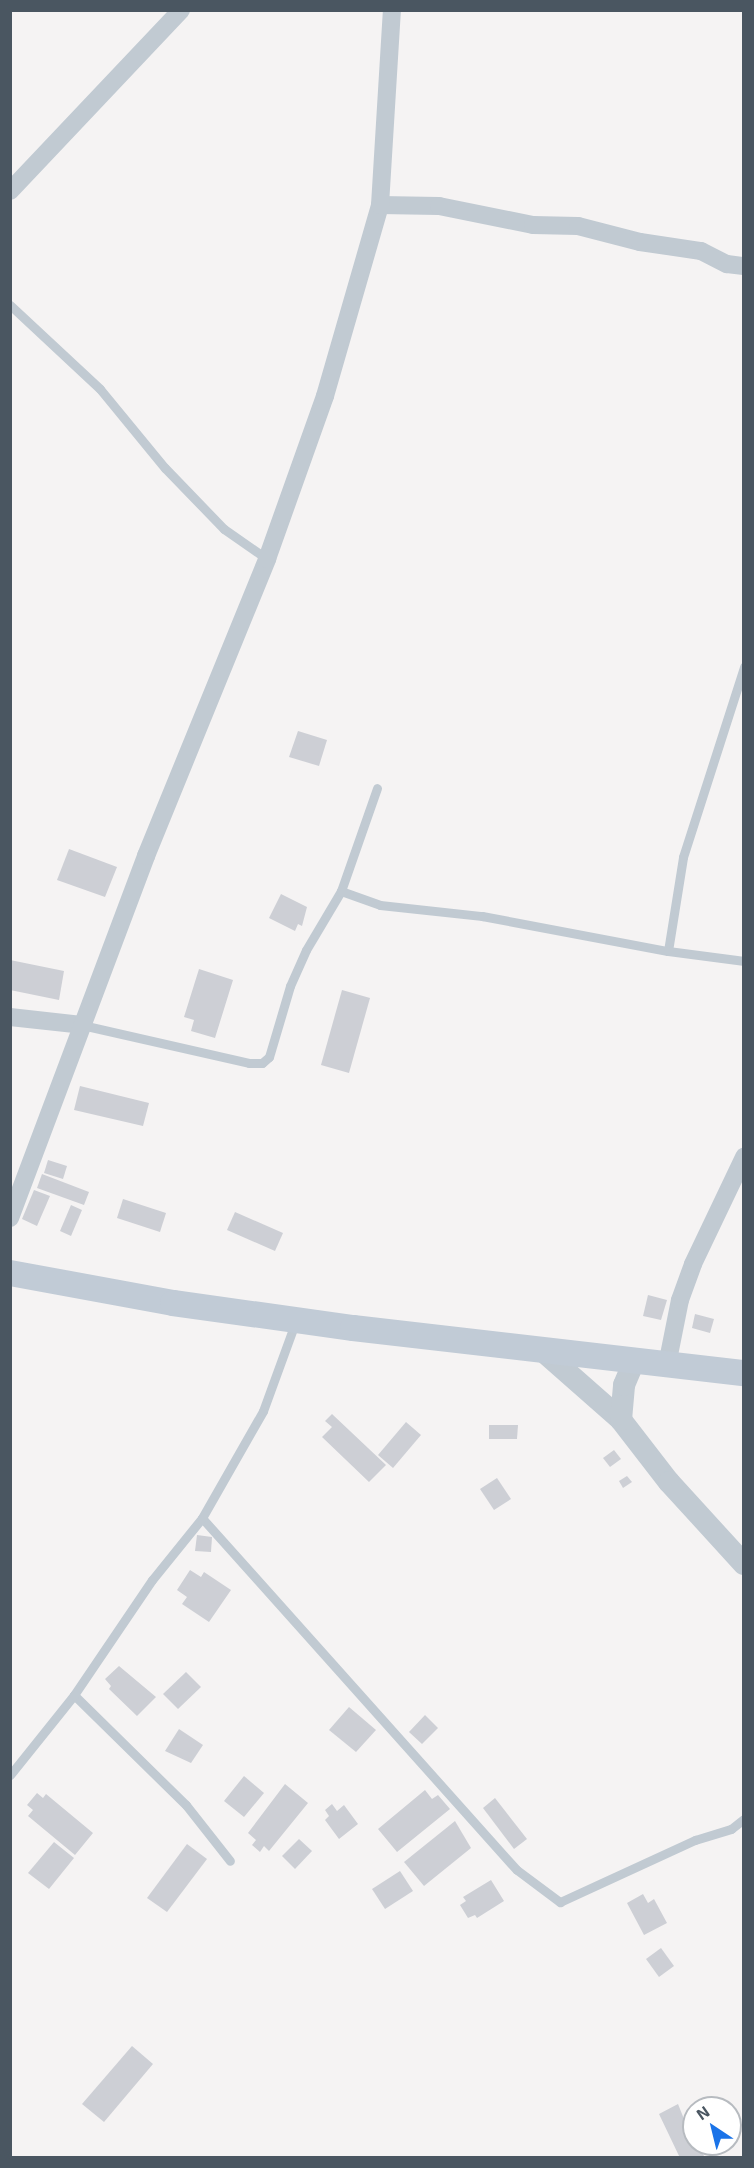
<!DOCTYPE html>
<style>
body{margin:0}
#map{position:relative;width:754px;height:2168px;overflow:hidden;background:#f5f3f3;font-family:"Exo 2",sans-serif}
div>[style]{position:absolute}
.building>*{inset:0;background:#cdcfd5}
.service>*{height:9px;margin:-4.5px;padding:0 4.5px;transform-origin:4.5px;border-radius:4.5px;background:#c1cad2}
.minor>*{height:18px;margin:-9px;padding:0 9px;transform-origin:9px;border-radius:9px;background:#c1cad2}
.tertiary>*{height:22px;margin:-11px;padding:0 11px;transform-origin:11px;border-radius:11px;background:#c1cad2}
.secondary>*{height:26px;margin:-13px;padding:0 13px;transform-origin:13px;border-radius:13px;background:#c1cbd6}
span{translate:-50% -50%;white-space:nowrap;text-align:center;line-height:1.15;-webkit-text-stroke:5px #fff;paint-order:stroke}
.frame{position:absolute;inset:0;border:12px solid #4a5661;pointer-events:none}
.north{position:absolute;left:682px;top:2096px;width:60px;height:60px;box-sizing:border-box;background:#fff;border:2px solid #b7bbc0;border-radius:50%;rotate:325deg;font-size:16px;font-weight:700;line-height:24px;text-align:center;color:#4a5661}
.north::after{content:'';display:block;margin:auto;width:21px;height:27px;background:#1a73e8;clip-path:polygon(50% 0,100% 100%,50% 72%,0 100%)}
</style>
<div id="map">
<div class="building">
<div style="clip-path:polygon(298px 731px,327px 740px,319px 766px,289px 757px)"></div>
<div style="clip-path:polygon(69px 849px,117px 867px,105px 897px,57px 880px)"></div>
<div style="clip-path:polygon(281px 894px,307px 907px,302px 926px,298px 924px,295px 931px,269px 918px)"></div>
<div style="clip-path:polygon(10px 960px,64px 971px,59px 1000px,10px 990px)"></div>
<div style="clip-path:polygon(199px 969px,233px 980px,215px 1038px,191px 1031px,194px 1020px,184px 1017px)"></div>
<div style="clip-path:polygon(342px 990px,370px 998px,349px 1073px,321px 1065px)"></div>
<div style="clip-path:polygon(80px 1086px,149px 1103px,143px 1126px,74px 1110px)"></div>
<div style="clip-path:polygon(48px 1160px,67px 1166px,63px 1179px,44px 1173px)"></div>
<div style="clip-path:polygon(42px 1174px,89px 1192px,84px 1205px,37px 1188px)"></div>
<div style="clip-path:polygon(34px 1190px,50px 1196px,37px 1226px,22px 1219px)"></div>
<div style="clip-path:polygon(123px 1199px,166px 1213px,160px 1232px,117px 1218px)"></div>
<div style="clip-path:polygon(71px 1205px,82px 1210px,71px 1236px,60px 1231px)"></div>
<div style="clip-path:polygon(235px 1212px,283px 1233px,275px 1251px,227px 1230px)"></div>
<div style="clip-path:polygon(648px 1295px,667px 1300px,661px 1320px,643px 1316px)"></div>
<div style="clip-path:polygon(695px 1314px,714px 1319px,710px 1333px,692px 1328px)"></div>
<div style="clip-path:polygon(332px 1414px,386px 1465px,369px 1482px,322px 1437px,332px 1427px,325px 1421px)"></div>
<div style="clip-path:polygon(406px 1422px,421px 1435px,393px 1468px,378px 1455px)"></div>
<div style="clip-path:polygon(489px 1425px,518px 1425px,517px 1439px,489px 1439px)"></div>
<div style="clip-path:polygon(614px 1450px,621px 1459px,610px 1467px,603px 1458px)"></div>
<div style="clip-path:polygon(627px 1476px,632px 1482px,623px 1488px,619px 1481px)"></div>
<div style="clip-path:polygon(497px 1478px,511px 1499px,494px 1510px,480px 1489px)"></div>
<div style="clip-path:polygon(197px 1535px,212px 1537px,211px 1552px,195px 1551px)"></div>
<div style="clip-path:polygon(190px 1570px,201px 1577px,204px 1572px,231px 1590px,209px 1622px,182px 1604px,187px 1597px,177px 1590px)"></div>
<div style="clip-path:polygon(119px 1666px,156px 1697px,137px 1716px,109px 1689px,111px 1686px,105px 1679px)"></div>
<div style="clip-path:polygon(186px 1672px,201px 1687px,178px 1709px,163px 1694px)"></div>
<div style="clip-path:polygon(349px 1707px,376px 1730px,356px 1752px,329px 1730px)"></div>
<div style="clip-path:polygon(425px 1715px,438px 1728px,422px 1744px,409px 1732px)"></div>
<div style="clip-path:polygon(179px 1729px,203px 1745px,191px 1763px,165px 1751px)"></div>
<div style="clip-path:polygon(244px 1776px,264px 1793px,244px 1817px,224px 1801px)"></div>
<div style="clip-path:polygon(285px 1784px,308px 1803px,269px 1851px,264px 1846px,260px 1852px,252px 1845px,256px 1840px,248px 1833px)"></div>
<div style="clip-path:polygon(425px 1790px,432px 1799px,438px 1795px,450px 1809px,397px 1852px,378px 1829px)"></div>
<div style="clip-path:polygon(37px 1793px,43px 1798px,46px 1794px,93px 1833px,75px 1855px,28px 1816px,33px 1810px,27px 1805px)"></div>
<div style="clip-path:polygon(495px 1798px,527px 1839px,514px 1849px,483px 1808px)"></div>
<div style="clip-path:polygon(332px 1804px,337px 1811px,344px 1805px,358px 1824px,339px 1839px,325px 1820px,329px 1816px,325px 1810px)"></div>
<div style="clip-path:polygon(455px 1821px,471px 1848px,424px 1886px,404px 1862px)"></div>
<div style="clip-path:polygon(299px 1839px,312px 1851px,295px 1869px,282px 1856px)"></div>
<div style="clip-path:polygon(54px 1842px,74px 1858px,49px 1889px,28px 1873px)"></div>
<div style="clip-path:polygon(187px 1844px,207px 1859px,167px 1912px,147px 1898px)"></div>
<div style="clip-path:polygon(400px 1871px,413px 1891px,385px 1909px,372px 1889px)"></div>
<div style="clip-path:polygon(491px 1880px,504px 1901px,477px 1918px,475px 1915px,468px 1918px,460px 1905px,466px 1901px,463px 1897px)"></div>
<div style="clip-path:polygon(643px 1894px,648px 1903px,654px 1899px,667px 1923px,644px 1935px,627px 1903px)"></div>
<div style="clip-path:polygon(661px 1948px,674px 1966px,659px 1977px,646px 1959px)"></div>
<div style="clip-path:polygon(132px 2046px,153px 2064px,104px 2122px,82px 2104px)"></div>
<div style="clip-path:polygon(678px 2104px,694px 2144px,698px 2144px,705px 2158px,680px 2158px,659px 2114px)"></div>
</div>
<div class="service">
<div style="left:10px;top:305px;width:123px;rotate:43deg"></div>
<div style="left:100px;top:389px;width:102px;rotate:50.6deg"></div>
<div style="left:165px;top:468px;width:85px;rotate:46deg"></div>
<div style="left:224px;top:529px;width:52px;rotate:34.9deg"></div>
<div style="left:341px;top:891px;width:109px;rotate:-70.7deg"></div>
<div style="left:668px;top:951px;width:95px;rotate:-80.9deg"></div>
<div style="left:683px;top:857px;width:200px;rotate:-72.2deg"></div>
<div style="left:82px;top:1025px;width:171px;rotate:12.8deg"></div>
<div style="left:249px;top:1063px;width:13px"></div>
<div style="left:262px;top:1063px;width:9px;rotate:-41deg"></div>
<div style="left:269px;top:1057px;width:74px;rotate:-73.5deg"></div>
<div style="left:290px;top:986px;width:39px;rotate:-66deg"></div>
<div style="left:306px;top:950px;width:69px;rotate:-59.3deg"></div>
<div style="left:341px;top:891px;width:41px;rotate:19.7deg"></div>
<div style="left:380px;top:905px;width:103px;rotate:6.2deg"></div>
<div style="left:482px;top:916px;width:189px;rotate:10.7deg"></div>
<div style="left:668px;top:951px;width:77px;rotate:7.5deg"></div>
<div style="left:202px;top:1518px;width:472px;rotate:48.2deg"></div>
<div style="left:517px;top:1870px;width:54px;rotate:36.7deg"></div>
<div style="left:560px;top:1902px;width:149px;rotate:-24.7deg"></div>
<div style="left:695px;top:1840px;width:38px;rotate:-17deg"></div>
<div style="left:731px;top:1829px;width:16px;rotate:-38deg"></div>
<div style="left:74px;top:1695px;width:157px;rotate:44.5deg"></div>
<div style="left:186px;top:1805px;width:71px;rotate:51.8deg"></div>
<div style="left:10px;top:1775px;width:102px;rotate:-51.3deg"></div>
<div style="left:74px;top:1695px;width:139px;rotate:-55.9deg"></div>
<div style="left:152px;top:1580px;width:80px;rotate:-51.1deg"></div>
<div style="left:202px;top:1518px;width:123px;rotate:-60.3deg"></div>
<div style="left:263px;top:1411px;width:94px;rotate:-70deg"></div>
</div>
<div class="minor">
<div style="left:10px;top:191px;width:249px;rotate:-46.6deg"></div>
<div style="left:380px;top:205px;width:59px;rotate:1deg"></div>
<div style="left:439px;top:206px;width:96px;rotate:11.4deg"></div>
<div style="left:533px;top:225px;width:45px;rotate:1.3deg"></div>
<div style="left:578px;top:226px;width:64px;rotate:14.5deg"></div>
<div style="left:640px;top:242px;width:62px;rotate:8.4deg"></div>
<div style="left:701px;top:251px;width:29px;rotate:27deg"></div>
<div style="left:727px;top:264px;width:17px;rotate:7deg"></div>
<div style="left:10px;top:1017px;width:72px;rotate:6.3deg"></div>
<div style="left:10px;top:1218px;width:387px;rotate:-69.4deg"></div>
<div style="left:146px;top:856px;width:321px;rotate:-67.8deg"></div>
<div style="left:267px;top:559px;width:173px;rotate:-70.4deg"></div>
<div style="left:325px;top:396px;width:199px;rotate:-73.9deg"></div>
<div style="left:380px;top:205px;width:195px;rotate:-86.5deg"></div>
<div style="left:667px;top:1365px;width:66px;rotate:-78.7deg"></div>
<div style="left:680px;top:1300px;width:38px;rotate:-70deg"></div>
<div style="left:693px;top:1264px;width:119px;rotate:-64.5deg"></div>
</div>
<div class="tertiary">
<div style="left:544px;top:1352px;width:103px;rotate:41.4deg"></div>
<div style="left:621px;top:1420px;width:78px;rotate:52.3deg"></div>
<div style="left:669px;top:1482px;width:111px;rotate:47.6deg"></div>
<div style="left:621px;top:1420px;width:35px;rotate:-85deg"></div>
<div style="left:624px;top:1385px;width:26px;rotate:-67deg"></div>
</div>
<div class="secondary">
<div style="left:10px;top:1273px;width:166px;rotate:10.4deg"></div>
<div style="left:173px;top:1303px;width:182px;rotate:7.9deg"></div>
<div style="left:353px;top:1328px;width:394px;rotate:6.6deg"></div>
</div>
<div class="frame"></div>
<div class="north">N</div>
</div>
